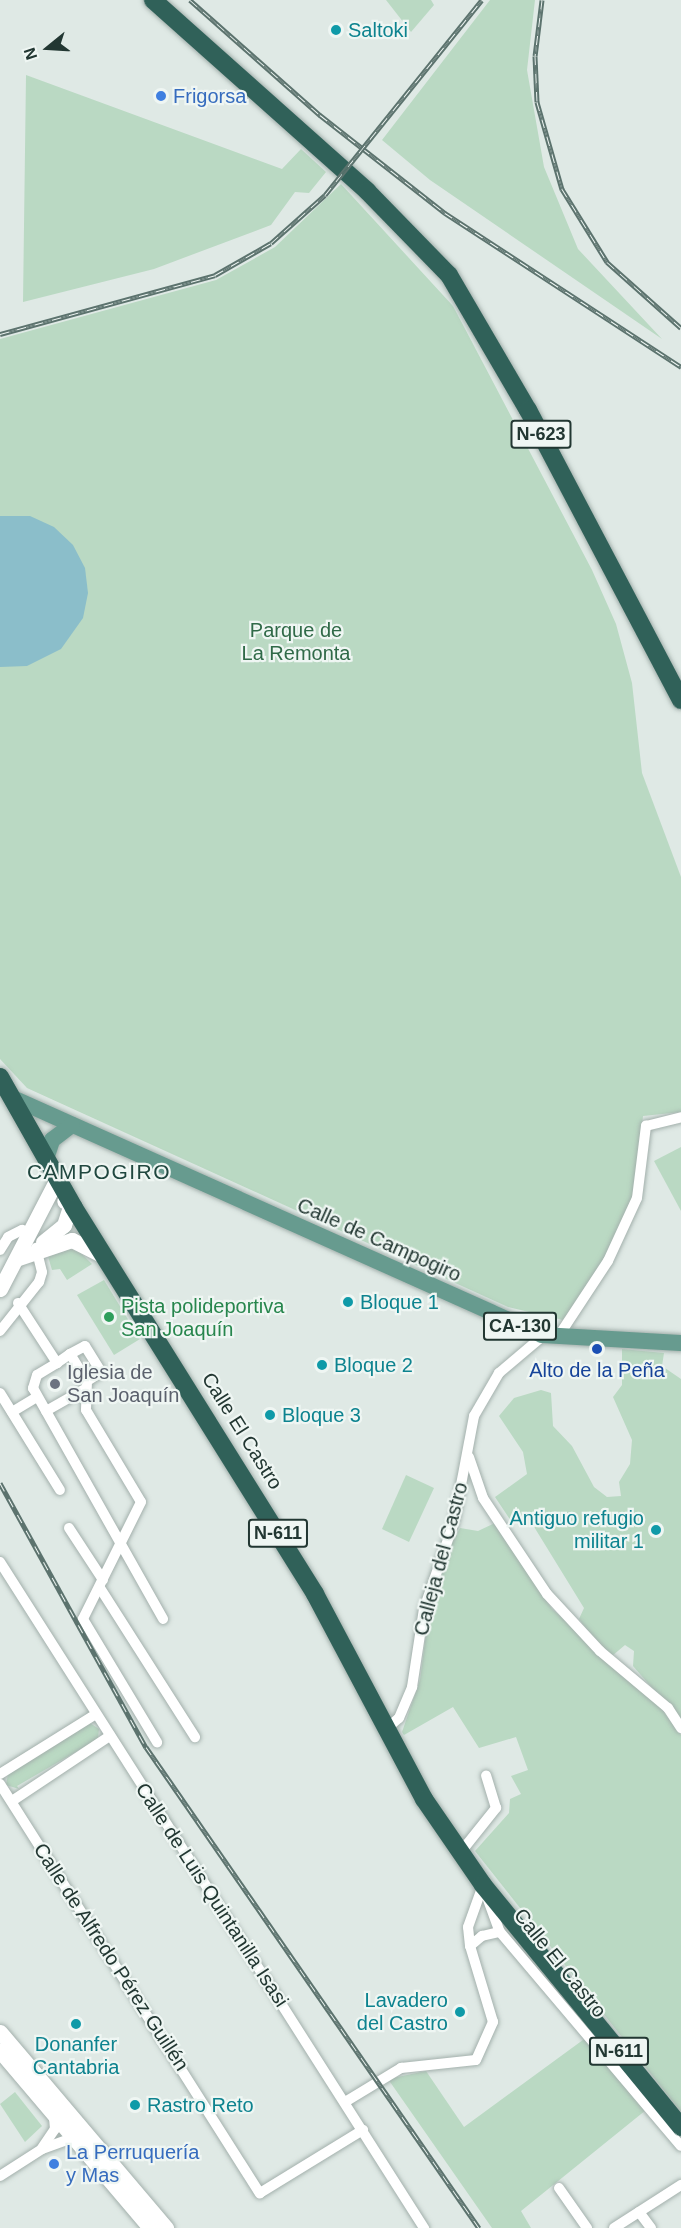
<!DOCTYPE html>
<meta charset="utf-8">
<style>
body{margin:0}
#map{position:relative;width:681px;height:2228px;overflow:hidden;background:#dfe9e5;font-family:Arial,sans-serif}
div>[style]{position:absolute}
.green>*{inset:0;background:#bad9c3}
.water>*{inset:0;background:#8bbeca}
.roads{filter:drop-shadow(0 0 2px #a3b0ac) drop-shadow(0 0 2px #a3b0ac)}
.street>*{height:10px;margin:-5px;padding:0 5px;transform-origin:5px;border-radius:5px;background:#fff}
.secondary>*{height:15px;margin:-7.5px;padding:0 7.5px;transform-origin:7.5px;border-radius:7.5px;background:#fff}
.primary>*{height:16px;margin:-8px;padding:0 8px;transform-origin:8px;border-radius:8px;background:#679b8f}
.highway>*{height:18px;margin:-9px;padding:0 9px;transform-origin:9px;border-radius:9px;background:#306159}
.rail>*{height:5px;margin-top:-2.5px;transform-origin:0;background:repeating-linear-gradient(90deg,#eff6f3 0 9px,#5c736e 0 18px);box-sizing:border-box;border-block:2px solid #5c736e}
.dots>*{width:16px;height:16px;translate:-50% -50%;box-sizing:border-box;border:3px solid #eff6f3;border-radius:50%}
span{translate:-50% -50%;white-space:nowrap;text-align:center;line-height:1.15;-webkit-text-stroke:4.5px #eff6f3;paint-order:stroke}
.shield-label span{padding:2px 4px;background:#eff6f3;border:2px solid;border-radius:4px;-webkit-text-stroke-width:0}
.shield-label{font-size:18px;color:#223732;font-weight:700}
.culture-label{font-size:20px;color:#0d838f}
.left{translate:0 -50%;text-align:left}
.right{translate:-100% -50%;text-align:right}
.shop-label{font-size:20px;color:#366cbe}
.park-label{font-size:20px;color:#306a48}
.street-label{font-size:20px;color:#223732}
.leisure-label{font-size:20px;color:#27864d}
.transit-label{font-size:20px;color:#164399}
.worship-label{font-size:20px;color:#5b616d}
.neighbourhood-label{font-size:21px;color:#20473f;letter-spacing:1.5px}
.north{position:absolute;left:18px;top:18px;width:60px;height:60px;-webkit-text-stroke:4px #eff6f3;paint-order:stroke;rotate:252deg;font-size:16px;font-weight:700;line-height:24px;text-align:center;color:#223732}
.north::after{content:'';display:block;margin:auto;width:21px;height:27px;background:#223732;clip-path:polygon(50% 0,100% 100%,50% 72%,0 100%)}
</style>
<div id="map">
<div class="green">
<div style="clip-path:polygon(386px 0,431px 0,434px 5px,411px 32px)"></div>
<div style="clip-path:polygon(490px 0,535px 0,527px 70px,544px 167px,578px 249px,662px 339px,430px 180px,382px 140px)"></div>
<div style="clip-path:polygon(26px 75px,282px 169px,301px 149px,326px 172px,309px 193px,295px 192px,271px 225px,154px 269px,23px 302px)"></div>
<div style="clip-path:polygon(341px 184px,453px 306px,592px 570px,616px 624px,632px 683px,642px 773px,681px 877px,681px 1112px,643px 1116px,634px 1197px,611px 1248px,563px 1320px,508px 1307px,27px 1088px,0 1059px,0 339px,216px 280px,275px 247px)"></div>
<div style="clip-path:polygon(681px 1147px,681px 1211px,654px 1161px)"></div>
<div style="clip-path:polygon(63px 1247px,80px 1252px,92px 1264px,67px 1280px,60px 1269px,52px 1270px,47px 1253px)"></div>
<div style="clip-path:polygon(104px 1280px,140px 1339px,114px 1355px,77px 1295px)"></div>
<div style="clip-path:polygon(622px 1349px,664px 1353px,662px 1366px,681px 1379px,681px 1721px,633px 1666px,634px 1651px,625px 1645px,612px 1656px,587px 1630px,579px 1619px,584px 1608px,528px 1517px,511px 1521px,495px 1497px,527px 1474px,523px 1452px,499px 1416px,514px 1398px,541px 1390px,551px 1393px,553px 1426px,572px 1446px,594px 1487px,607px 1497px,621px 1496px,619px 1482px,630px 1464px,632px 1440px,613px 1397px,622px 1385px)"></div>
<div style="clip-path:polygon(406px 1475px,434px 1488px,409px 1542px,382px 1529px)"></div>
<div style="clip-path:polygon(495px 1523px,552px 1609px,651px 1695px,681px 1735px,681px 2112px,475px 1851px,509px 1813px,510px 1799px,521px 1794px,511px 1776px,528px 1770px,516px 1737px,479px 1748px,453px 1707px,404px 1735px,402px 1732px,420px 1680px,429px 1610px,447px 1553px,460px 1528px,478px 1531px)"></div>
<div style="clip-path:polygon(90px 1723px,99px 1729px,98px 1739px,17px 1786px,19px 1789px,6px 1785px,8px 1774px)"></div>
<div style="clip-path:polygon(587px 2037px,646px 2110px,521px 2211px,531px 2228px,492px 2228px,388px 2079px,426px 2071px,464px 2127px)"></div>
<div style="clip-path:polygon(15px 2092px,42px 2126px,25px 2142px,0 2104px)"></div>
</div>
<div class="water">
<div style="clip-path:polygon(0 516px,30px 516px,54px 527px,73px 545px,85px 568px,88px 593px,83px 618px,61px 649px,27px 666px,0 667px)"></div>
</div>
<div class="roads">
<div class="street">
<div style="left:0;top:1250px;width:15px;rotate:-58deg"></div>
<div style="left:8px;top:1237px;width:16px;rotate:-27deg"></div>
<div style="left:22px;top:1230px;width:10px;rotate:29deg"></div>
<div style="left:18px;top:1303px;width:72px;rotate:57deg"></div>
<div style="left:57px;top:1363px;width:16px;rotate:-35deg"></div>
<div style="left:70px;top:1354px;width:32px;rotate:58deg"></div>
<div style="left:87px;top:1381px;width:29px;rotate:92deg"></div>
<div style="left:86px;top:1410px;width:107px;rotate:59.1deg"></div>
<div style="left:141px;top:1502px;width:131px;rotate:116.4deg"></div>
<div style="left:83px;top:1619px;width:144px;rotate:59deg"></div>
<div style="left:0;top:1331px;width:63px;rotate:-51.5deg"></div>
<div style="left:39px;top:1282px;width:10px;rotate:-73deg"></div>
<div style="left:42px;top:1272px;width:25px;rotate:-104deg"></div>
<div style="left:558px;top:1337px;width:91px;rotate:-56.7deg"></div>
<div style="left:608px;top:1261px;width:69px;rotate:-65.3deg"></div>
<div style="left:637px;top:1198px;width:73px;rotate:-82.9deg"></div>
<div style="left:646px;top:1126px;width:36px;rotate:-14deg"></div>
<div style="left:70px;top:1354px;width:17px;rotate:-28deg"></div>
<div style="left:85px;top:1346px;width:31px;rotate:58deg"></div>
<div style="left:101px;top:1372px;width:17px;rotate:147deg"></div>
<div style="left:57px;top:1363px;width:23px;rotate:149deg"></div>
<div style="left:37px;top:1375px;width:14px;rotate:107deg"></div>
<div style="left:33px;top:1388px;width:265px;rotate:60.6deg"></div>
<div style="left:0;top:1393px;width:114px;rotate:58.3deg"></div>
<div style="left:46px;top:1411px;width:43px;rotate:-29.6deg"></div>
<div style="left:12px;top:1412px;width:29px;rotate:-31deg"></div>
<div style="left:469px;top:1457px;width:43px;rotate:71.1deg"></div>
<div style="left:483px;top:1498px;width:115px;rotate:56.3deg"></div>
<div style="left:547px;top:1594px;width:78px;rotate:47.1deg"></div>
<div style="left:600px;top:1651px;width:89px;rotate:40deg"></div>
<div style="left:668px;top:1708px;width:24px;rotate:57deg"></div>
<div style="left:69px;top:1528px;width:62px;rotate:56.8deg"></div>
<div style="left:0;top:1562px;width:790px;rotate:57.52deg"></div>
<div style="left:100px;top:1588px;width:177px;rotate:57.5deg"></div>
<div style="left:385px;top:1730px;width:18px;rotate:-41deg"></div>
<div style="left:399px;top:1718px;width:34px;rotate:-67deg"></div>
<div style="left:412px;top:1687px;width:79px;rotate:-81.3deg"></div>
<div style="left:424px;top:1609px;width:92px;rotate:-71deg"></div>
<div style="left:454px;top:1522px;width:108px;rotate:-79.3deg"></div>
<div style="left:474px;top:1416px;width:50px;rotate:-59.8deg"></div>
<div style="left:499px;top:1373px;width:59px;rotate:-40.2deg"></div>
<div style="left:0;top:1774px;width:113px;rotate:-32deg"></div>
<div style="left:0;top:1784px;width:485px;rotate:57.6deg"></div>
<div style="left:260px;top:2193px;width:121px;rotate:-31.5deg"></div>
<div style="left:12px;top:1801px;width:118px;rotate:-33.6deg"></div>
<div style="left:460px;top:1853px;width:58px;rotate:-51.3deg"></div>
<div style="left:496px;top:1808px;width:34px;rotate:-107deg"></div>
<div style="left:487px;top:1897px;width:37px;rotate:70deg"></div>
<div style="left:500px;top:1932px;width:280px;rotate:49.8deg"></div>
<div style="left:470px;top:1946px;width:19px;rotate:-96deg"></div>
<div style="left:468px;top:1927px;width:45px;rotate:-70.3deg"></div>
<div style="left:345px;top:2102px;width:66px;rotate:-31.3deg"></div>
<div style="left:401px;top:2068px;width:75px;rotate:-6.1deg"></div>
<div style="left:476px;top:2060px;width:42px;rotate:-65.9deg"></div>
<div style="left:493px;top:2022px;width:79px;rotate:-106.8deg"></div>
<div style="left:470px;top:1946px;width:16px;rotate:-40deg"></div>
<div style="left:482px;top:1936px;width:18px;rotate:-13deg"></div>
<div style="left:42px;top:2148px;width:23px;rotate:-56deg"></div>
<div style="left:55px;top:2129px;width:12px;rotate:-95deg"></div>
<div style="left:0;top:2176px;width:50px;rotate:-32.7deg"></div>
<div style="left:42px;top:2149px;width:33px;rotate:-20deg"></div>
<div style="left:559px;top:2188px;width:49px;rotate:55deg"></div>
<div style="left:639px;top:2212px;width:20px;rotate:53deg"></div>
<div style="left:614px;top:2228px;width:80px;rotate:-32.7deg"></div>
</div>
<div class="secondary">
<div style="left:43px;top:1242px;width:27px;rotate:-39deg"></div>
<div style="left:64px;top:1225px;width:23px;rotate:-72deg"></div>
<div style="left:71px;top:1203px;width:7px;rotate:-164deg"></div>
<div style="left:19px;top:1258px;width:56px;rotate:-18.8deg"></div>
<div style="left:72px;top:1240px;width:36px;rotate:27deg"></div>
<div style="left:0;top:1289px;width:124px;rotate:-62.6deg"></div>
<div style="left:0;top:2032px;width:257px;rotate:49.7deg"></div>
<div style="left:0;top:2051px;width:232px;rotate:49.7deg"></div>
</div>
<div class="primary">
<div style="left:15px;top:1099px;width:577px;rotate:24.12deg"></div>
<div style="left:542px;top:1335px;width:139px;rotate:3.3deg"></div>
<div style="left:46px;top:1159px;width:20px;rotate:-72deg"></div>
<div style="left:52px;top:1140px;width:25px;rotate:-37deg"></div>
</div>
<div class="highway">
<div style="left:153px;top:0;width:287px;rotate:41.7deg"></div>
<div style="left:367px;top:191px;width:117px;rotate:45.7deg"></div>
<div style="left:449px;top:275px;width:156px;rotate:59.7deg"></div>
<div style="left:528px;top:410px;width:328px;rotate:62.2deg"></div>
<div style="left:0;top:1077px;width:150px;rotate:60.5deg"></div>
<div style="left:74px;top:1208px;width:455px;rotate:58deg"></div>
<div style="left:315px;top:1594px;width:232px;rotate:62deg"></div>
<div style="left:424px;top:1799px;width:104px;rotate:55.5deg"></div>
<div style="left:483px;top:1885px;width:313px;rotate:50.7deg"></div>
</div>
</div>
<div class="rail">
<div style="left:190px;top:0;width:174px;rotate:41.5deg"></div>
<div style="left:320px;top:115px;width:159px;rotate:38.1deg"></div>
<div style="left:445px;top:213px;width:282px;rotate:33.1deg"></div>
<div style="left:542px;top:0;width:56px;rotate:97.1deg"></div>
<div style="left:535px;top:56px;width:46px;rotate:87.5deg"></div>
<div style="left:537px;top:102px;width:91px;rotate:74deg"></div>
<div style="left:562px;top:189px;width:86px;rotate:58.3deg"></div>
<div style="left:607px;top:262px;width:99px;rotate:41.7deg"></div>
<div style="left:0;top:334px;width:223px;rotate:-15.3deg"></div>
<div style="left:215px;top:275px;width:64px;rotate:-29.7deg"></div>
<div style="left:271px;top:243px;width:72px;rotate:-41.6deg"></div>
<div style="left:325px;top:195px;width:250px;rotate:-51.2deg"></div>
<div style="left:0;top:1483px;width:302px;rotate:61.1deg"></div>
<div style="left:146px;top:1747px;width:585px;rotate:55.3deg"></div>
</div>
<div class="dots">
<div style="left:336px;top:30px;background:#0f9aa8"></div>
<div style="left:161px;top:96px;background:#3f7fe0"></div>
<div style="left:348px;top:1302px;background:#0f9aa8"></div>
<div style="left:109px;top:1317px;background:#2e9e5b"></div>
<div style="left:597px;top:1349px;background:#1a4fb4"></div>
<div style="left:322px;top:1365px;background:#0f9aa8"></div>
<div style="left:55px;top:1384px;background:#6b7280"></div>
<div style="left:270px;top:1415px;background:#0f9aa8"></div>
<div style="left:656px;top:1530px;background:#0f9aa8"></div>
<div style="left:460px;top:2012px;background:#0f9aa8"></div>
<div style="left:76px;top:2024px;background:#0f9aa8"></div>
<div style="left:135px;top:2105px;background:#0f9aa8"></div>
<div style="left:54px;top:2164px;background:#3f7fe0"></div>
</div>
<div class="shield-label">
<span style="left:541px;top:434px">N-623</span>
<span style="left:520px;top:1326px">CA-130</span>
<span style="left:278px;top:1533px">N-611</span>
<span style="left:619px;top:2051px">N-611</span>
</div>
<div class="culture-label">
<span class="left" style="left:348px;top:30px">Saltoki</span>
<span class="left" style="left:360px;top:1302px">Bloque 1</span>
<span class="left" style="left:334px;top:1365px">Bloque 2</span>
<span class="left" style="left:282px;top:1415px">Bloque 3</span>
<span class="right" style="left:644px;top:1530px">Antiguo refugio<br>militar 1</span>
<span class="right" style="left:448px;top:2012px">Lavadero<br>del Castro</span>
<span style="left:76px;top:2056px">Donanfer<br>Cantabria</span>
<span class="left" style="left:147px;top:2105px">Rastro Reto</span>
</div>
<div class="shop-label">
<span class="left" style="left:173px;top:96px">Frigorsa</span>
<span class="left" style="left:66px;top:2164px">La Perruquería<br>y Mas</span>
</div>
<div class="park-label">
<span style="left:296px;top:642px">Parque de<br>La Remonta</span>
</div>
<div class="street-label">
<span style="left:379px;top:1240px;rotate:24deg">Calle de Campogiro</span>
<span style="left:242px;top:1431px;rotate:58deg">Calle El Castro</span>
<span style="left:441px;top:1559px;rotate:-75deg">Calleja del Castro</span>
<span style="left:212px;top:1895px;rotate:57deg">Calle de Luis Quintanilla Isasi</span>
<span style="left:111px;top:1957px;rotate:57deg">Calle de Alfredo Pérez Guillén</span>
<span style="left:560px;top:1963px;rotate:51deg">Calle El Castro</span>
</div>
<div class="leisure-label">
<span class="left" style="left:121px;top:1318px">Pista polideportiva<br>San Joaquín</span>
</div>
<div class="transit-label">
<span style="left:597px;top:1370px">Alto de la Peña</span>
</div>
<div class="worship-label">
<span class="left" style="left:67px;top:1384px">Iglesia de<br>San Joaquín</span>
</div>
<div class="neighbourhood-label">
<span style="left:99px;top:1172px">CAMPOGIRO</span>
</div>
<div class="north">N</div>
</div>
